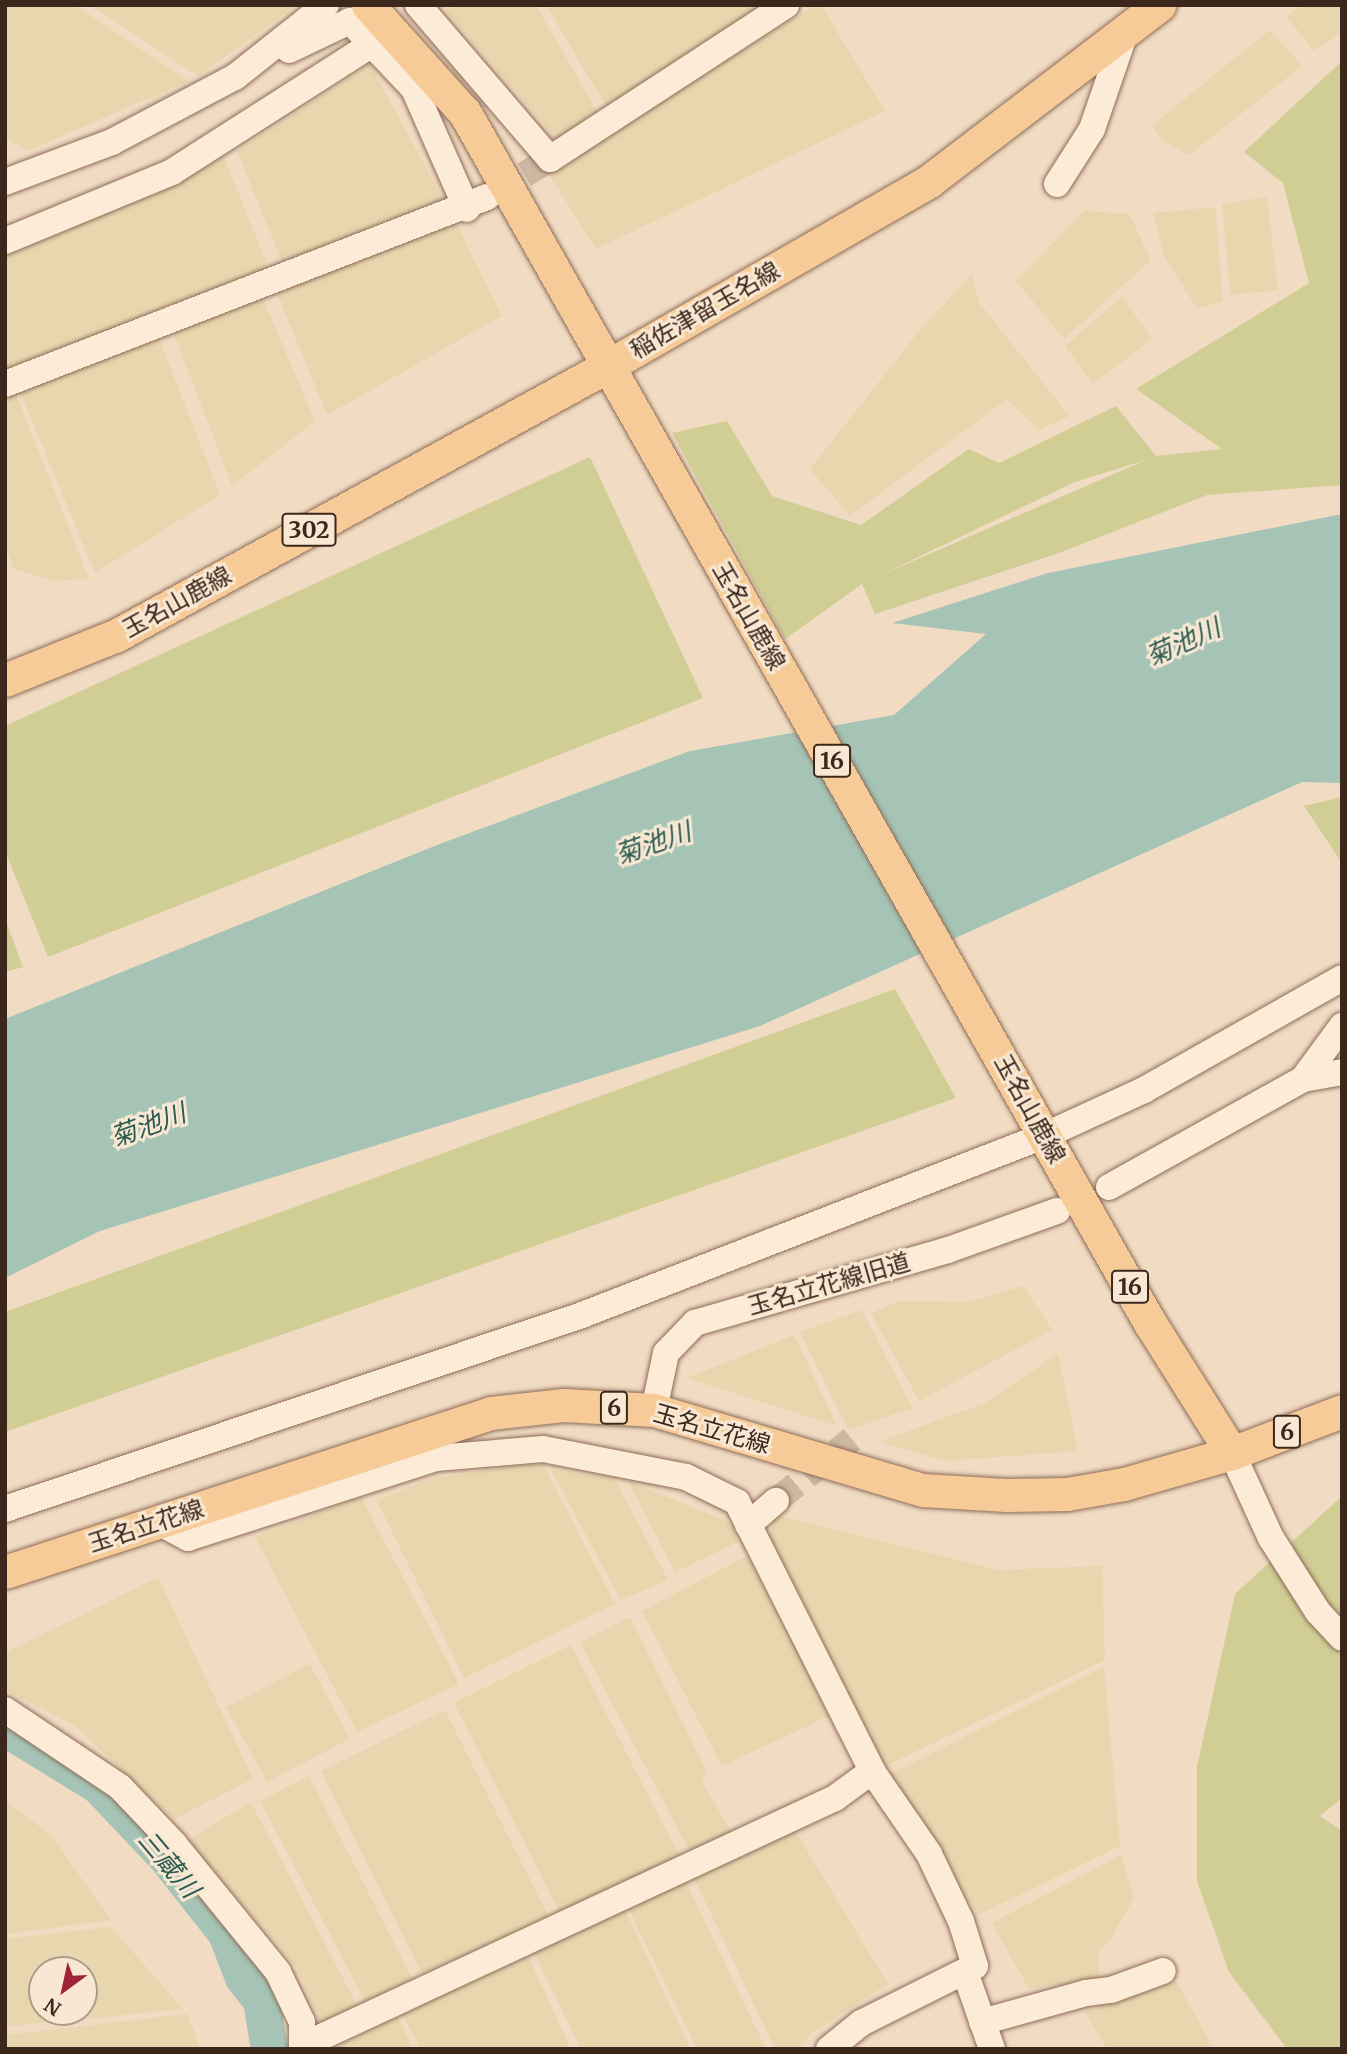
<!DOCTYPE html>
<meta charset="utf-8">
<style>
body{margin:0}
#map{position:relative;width:1347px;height:2054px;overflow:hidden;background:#f1dcc3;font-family:Merriweather,"Noto Sans JP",serif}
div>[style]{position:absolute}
.farmland>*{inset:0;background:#e8d6af}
.green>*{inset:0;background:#d0ce95}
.water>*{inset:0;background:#a5c4b6}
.river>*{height:37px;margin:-18.5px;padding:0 18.5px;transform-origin:18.5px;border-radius:18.5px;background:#a5c4b6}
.minor-tunnel>*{height:26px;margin-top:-13px;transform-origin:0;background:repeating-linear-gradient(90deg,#cdb8a2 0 26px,transparent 0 39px)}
.roads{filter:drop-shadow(0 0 2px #8d6c58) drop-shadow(0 0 2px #8d6c58)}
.minor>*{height:26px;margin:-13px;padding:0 13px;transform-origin:13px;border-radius:13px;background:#fbebd7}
.major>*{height:33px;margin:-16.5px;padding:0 16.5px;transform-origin:16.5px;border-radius:16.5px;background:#f7cb98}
span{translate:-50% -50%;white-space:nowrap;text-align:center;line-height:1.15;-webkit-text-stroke:6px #f8e8d3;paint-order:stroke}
.shield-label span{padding:2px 5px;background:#f8e8d3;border:2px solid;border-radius:5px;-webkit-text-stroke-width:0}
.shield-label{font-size:23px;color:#3c271d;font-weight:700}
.street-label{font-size:24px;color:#3c271d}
.water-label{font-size:26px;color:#2b5c52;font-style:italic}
.frame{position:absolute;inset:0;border:7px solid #3c271d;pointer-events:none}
.north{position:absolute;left:28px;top:1956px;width:70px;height:70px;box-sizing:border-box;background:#f8e8d3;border:2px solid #ad9b8a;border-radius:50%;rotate:213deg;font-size:19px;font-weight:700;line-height:28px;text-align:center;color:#3c271d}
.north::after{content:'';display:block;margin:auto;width:24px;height:32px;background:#a02337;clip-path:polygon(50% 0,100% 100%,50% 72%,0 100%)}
</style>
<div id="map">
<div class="farmland">
<div style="clip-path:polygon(5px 5px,75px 5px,189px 81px,27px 151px,5px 137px)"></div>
<div style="clip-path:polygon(90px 5px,297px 5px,198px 76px)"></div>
<div style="clip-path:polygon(453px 5px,536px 5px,599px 115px,560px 143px,445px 10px)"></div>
<div style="clip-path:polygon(546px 5px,782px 5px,607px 108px)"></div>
<div style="clip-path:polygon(816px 5px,821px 5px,885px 111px,596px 249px,548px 173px)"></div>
<div style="clip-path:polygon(1301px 5px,1342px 5px,1342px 32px,1314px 51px,1287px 17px)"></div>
<div style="clip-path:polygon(1270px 30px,1302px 66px,1189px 155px,1161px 140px,1152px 125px)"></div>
<div style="clip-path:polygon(370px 64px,444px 201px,282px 262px,237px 151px)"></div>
<div style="clip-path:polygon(224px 157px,268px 267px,5px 369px,5px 250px)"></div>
<div style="clip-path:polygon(1267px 197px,1278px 290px,1230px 295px,1222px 204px)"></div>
<div style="clip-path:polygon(1215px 207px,1223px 302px,1197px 308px,1164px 257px,1153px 213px)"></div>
<div style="clip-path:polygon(1084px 211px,1129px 214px,1151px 260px,1064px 339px,1016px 281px)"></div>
<div style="clip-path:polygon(454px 219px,502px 316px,327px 415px,276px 291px)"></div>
<div style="clip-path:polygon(972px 275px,979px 302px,1069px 416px,1039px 430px,1007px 399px,850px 516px,810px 469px,923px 326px)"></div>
<div style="clip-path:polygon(261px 294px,315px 421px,232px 486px,172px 329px)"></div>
<div style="clip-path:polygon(1122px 296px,1152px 339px,1093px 384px,1065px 346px)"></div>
<div style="clip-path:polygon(157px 333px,220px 495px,95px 573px,21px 394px)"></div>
<div style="clip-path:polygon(15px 392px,89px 579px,54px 581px,14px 569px,5px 545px,5px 396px)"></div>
<div style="clip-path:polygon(1023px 1286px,1052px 1330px,919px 1401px,871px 1313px,900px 1301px,968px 1302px)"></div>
<div style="clip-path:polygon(862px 1310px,912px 1408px,848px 1430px,800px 1332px)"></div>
<div style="clip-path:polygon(794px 1335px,837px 1426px,687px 1378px)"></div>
<div style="clip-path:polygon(1058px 1353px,1078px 1451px,946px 1461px,879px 1442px,987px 1402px)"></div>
<div style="clip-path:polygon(542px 1462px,615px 1604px,464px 1678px,377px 1501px,429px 1479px)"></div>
<div style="clip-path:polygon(551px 1470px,614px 1478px,668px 1580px,621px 1600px)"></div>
<div style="clip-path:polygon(628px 1481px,731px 1523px,738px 1542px,675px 1572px)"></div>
<div style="clip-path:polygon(361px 1497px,459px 1684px,357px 1732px,255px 1537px)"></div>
<div style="clip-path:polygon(776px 1515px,998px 1570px,1102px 1566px,1105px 1660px,886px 1766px,767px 1543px)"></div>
<div style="clip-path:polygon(747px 1556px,831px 1715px,722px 1766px,642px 1611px)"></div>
<div style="clip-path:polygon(158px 1577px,253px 1779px,174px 1819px,75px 1726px,5px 1690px,5px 1653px)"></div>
<div style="clip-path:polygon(630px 1617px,707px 1772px,701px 1780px,732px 1833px,690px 1852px,580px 1642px)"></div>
<div style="clip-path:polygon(571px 1645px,681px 1859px,559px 1911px,454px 1703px)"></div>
<div style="clip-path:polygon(310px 1664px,350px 1739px,267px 1782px,226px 1707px)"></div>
<div style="clip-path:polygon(1104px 1667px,1120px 1846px,978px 1915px,887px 1776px)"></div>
<div style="clip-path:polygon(445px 1710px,550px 1919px,422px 1973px,321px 1771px)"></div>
<div style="clip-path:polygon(309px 1776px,413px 1980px,365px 2001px,260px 1801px)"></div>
<div style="clip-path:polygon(5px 1801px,51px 1835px,111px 1920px,5px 1934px)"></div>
<div style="clip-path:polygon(251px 1802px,358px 2007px,320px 2022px,297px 1968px,188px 1840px)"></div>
<div style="clip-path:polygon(794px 1829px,888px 1984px,811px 2034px,799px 2049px,775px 2049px,695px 1880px)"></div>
<div style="clip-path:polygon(1121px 1855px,1134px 1898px,1110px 1940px,1098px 1952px,1099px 1978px,1029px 1989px,992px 1923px)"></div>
<div style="clip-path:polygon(684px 1878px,766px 2049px,697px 2049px,629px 1910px)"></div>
<div style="clip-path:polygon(624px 1908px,691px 2049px,581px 2049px,533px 1951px)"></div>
<div style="clip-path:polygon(evenodd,111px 1927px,183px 2009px,5px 2027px,5px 1939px,111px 1927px,42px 1970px,84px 1970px,84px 2012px,42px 2012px,42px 1970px)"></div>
<div style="clip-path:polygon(526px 1952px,571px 2049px,420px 2049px,401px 2011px)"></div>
<div style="clip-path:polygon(1176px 1981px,1214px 2049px,1107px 2049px,1085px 2012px)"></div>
<div style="clip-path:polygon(187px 2014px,201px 2049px,5px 2049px,5px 2035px)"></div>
<div style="clip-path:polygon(398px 2017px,413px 2049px,333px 2049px)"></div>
</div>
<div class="green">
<div style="clip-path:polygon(evenodd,1342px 61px,1342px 485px,1207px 495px,1059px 553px,875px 614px,862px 584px,785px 639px,672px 433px,727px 421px,772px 496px,861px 525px,969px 449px,999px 463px,1116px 406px,1156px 456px,1222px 449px,1136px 389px,1309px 283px,1283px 183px,1244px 152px,1342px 61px,1146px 460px,890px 571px,889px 571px,1075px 482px,1146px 460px)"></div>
<div style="clip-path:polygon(590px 457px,703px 698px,48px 957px,5px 851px,5px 726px)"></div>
<div style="clip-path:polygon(1342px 797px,1342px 863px,1304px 806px)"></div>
<div style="clip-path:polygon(5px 919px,23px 967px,5px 972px)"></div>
<div style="clip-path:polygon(895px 989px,956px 1098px,5px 1432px,5px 1312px)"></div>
<div style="clip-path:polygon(1342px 1496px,1342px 1798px,1320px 1816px,1342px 1831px,1342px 2049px,1287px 2049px,1229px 1972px,1197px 1881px,1197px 1767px,1235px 1594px)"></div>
</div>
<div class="water">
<div style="clip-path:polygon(1342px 514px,1342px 783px,1302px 782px,760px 1026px,100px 1231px,5px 1278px,5px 1019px,437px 845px,690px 751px,894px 715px,986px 634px,892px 623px,1048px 573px)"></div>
</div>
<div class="river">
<div style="left:5px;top:1728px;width:109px;rotate:31.5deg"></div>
<div style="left:98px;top:1785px;width:100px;rotate:46.6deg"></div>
<div style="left:167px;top:1858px;width:95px;rotate:51.8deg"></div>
<div style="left:226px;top:1933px;width:47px;rotate:68.9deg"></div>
<div style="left:243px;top:1977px;width:29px;rotate:52deg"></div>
<div style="left:261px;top:2000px;width:50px;rotate:80.7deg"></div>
</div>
<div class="minor-tunnel">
<div style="left:491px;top:195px;width:69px;rotate:-31.4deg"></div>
<div style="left:776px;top:1501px;width:98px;rotate:-39.2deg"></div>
</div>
<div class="roads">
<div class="minor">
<div style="left:418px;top:5px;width:203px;rotate:49.4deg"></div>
<div style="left:550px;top:159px;width:282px;rotate:-33.1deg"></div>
<div style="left:289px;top:50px;width:68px;rotate:-25.4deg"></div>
<div style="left:350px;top:21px;width:93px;rotate:46.7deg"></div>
<div style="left:414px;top:89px;width:131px;rotate:66.2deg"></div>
<div style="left:5px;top:182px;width:114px;rotate:-20.5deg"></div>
<div style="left:112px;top:142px;width:139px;rotate:-27.9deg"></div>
<div style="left:235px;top:77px;width:116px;rotate:-38.4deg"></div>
<div style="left:1057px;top:184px;width:65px;rotate:-57.5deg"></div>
<div style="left:1092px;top:129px;width:105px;rotate:-71deg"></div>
<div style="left:5px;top:241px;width:181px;rotate:-22.4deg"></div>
<div style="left:172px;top:172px;width:240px;rotate:-32.6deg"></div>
<div style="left:5px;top:384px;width:517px;rotate:-21.2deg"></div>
<div style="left:1303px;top:1079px;width:66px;rotate:-53.7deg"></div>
<div style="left:1109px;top:1187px;width:222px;rotate:-29.1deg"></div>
<div style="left:1303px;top:1079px;width:40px;rotate:-10deg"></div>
<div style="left:654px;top:1410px;width:58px;rotate:-78.1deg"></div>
<div style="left:666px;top:1353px;width:42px;rotate:-46deg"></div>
<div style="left:695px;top:1323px;width:263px;rotate:-16.1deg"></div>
<div style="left:948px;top:1250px;width:116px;rotate:-19.7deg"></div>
<div style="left:1232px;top:1453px;width:94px;rotate:65.4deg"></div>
<div style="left:1271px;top:1538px;width:88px;rotate:57.6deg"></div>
<div style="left:1318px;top:1612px;width:35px;rotate:47deg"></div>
<div style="left:5px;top:1509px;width:609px;rotate:-18.58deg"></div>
<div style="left:582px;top:1315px;width:495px;rotate:-21.2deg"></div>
<div style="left:1044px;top:1136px;width:110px;rotate:-24.7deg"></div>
<div style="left:1144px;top:1090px;width:227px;rotate:-29.5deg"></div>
<div style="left:160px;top:1523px;width:32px;rotate:28deg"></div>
<div style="left:188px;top:1538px;width:261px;rotate:-17.9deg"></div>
<div style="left:436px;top:1458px;width:107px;rotate:-4.8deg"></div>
<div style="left:543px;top:1449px;width:146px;rotate:11.1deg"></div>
<div style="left:686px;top:1477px;width:57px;rotate:26.1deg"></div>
<div style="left:737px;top:1502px;width:301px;rotate:63.3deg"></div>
<div style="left:872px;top:1771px;width:101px;rotate:55.5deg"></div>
<div style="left:929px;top:1854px;width:74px;rotate:64.5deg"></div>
<div style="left:961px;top:1921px;width:47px;rotate:72.7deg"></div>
<div style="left:975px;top:1966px;width:127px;rotate:153.4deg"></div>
<div style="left:861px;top:2023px;width:41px;rotate:140.9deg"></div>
<div style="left:748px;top:1525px;width:37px;rotate:-41deg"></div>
<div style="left:5px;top:1710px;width:138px;rotate:33.8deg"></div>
<div style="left:120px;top:1787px;width:79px;rotate:46.5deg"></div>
<div style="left:174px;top:1844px;width:165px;rotate:50.9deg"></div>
<div style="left:278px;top:1972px;width:55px;rotate:64.4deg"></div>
<div style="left:302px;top:2022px;width:27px;rotate:90deg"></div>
<div style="left:965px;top:1972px;width:82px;rotate:70.7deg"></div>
<div style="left:982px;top:2022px;width:108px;rotate:-15.6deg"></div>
<div style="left:1086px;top:1993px;width:25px;rotate:-7deg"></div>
<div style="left:1111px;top:1990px;width:55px;rotate:-20.1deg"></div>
<div style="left:302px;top:2046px;width:588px;rotate:-24.95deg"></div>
<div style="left:835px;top:1798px;width:46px;rotate:-36.1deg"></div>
</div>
<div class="major">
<div style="left:368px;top:5px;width:145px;rotate:48.1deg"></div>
<div style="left:465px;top:113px;width:1390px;rotate:60.49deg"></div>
<div style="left:1150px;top:1323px;width:154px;rotate:57.8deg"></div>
<div style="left:5px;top:680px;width:121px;rotate:-21.9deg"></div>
<div style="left:117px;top:635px;width:558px;rotate:-28.73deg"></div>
<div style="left:606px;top:367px;width:373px;rotate:-29.9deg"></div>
<div style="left:929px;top:181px;width:290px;rotate:-37.4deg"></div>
<div style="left:5px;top:1572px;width:511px;rotate:-18.12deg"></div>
<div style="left:491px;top:1413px;width:73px;rotate:-6.3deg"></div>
<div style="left:564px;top:1405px;width:90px;rotate:3.2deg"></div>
<div style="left:654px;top:1410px;width:281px;rotate:16.6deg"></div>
<div style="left:923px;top:1490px;width:83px;rotate:3.4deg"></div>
<div style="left:1006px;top:1495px;width:61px;rotate:-0.9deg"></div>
<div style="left:1067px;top:1494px;width:58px;rotate:-10deg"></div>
<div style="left:1124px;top:1484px;width:112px;rotate:-16deg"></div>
<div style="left:1232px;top:1453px;width:118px;rotate:-20.9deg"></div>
</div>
</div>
<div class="shield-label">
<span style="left:309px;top:530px">302</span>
<span style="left:832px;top:761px">16</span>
<span style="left:1130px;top:1287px">16</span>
<span style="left:614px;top:1408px">6</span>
<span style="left:1287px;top:1432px">6</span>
</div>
<div class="street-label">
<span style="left:705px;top:310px;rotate:-30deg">稲佐津留玉名線</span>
<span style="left:177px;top:602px;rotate:-29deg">玉名山鹿線</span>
<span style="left:749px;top:616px;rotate:60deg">玉名山鹿線</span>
<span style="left:1030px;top:1109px;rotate:61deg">玉名山鹿線</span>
<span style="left:829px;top:1284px;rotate:-16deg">玉名立花線旧道</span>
<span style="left:712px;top:1429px;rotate:16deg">玉名立花線</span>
<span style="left:146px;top:1526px;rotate:-18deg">玉名立花線</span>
</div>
<div class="water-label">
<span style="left:1183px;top:642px;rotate:-24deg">菊池川</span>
<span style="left:653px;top:843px;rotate:-19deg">菊池川</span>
<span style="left:148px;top:1125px;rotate:-20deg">菊池川</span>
<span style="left:169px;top:1864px;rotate:50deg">三蔵川</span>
</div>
<div class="frame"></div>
<div class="north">N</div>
</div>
